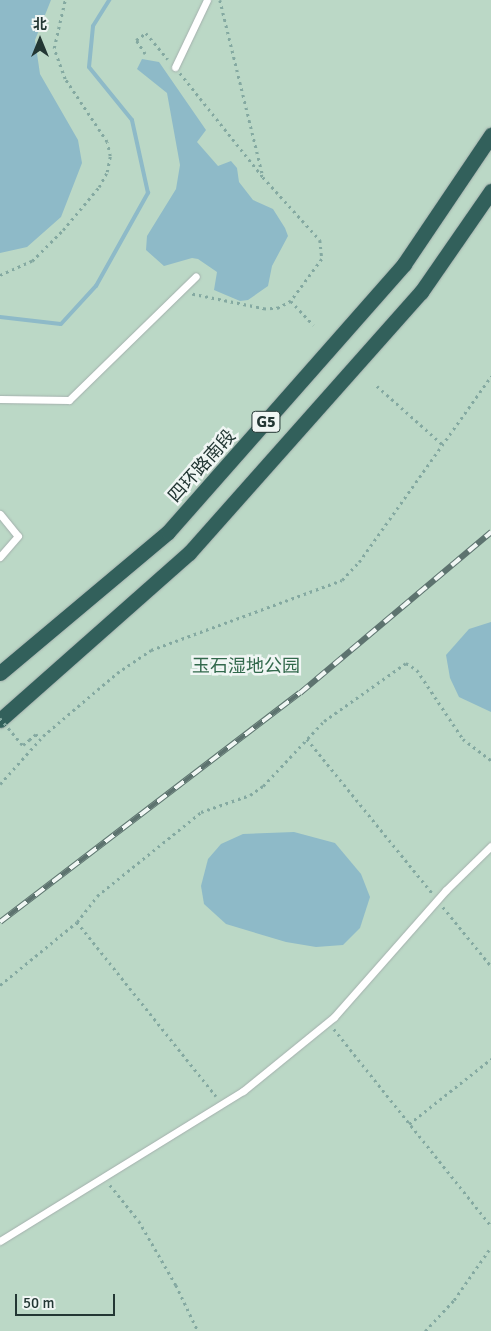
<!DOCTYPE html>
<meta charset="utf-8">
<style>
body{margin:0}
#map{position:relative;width:491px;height:1331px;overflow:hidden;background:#e0e9e6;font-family:Signika,"Noto Sans SC",sans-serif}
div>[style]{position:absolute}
.green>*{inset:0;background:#bbd8c6}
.water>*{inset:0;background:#8ebac8}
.stream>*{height:4px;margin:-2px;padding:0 2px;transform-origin:2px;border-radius:2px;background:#8ebac8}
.path>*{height:2.5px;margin-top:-1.25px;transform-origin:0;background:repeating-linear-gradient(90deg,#84a9a1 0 2.5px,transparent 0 6.5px)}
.roads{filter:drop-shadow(0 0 1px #a4b0ad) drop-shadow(0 0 1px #a4b0ad)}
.lane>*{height:7px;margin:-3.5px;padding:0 3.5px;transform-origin:3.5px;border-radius:3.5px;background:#fff}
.highway>*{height:15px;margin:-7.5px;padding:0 7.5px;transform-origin:7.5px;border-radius:7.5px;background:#32605b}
.rail>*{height:5.5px;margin-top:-2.75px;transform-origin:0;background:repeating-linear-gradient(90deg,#f0f6f4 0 11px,#5d736f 0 22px);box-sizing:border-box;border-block:1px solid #5d736f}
.path-bridge>*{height:2.5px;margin-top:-1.25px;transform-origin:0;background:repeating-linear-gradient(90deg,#84a9a1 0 2.5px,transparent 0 6.5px)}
span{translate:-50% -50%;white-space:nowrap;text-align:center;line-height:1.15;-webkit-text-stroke:5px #f0f6f4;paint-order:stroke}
.shield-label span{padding:1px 4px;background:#f0f6f4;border:1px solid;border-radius:4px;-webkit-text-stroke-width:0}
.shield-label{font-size:16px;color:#233734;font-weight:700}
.street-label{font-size:18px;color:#233734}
.park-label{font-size:18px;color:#32694c}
.north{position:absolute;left:15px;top:15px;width:50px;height:50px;-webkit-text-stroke:4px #f0f6f4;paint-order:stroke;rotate:0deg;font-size:14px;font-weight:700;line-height:20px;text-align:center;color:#233734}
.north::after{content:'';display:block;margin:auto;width:18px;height:22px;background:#233734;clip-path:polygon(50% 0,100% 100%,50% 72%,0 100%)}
.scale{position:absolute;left:15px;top:1294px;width:100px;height:22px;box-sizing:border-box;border:2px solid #233734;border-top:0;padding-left:6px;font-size:15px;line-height:18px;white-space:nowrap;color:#233734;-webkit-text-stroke:4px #f0f6f4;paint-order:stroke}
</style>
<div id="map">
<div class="green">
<div style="clip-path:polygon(0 0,491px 0,491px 1331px,0 1331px)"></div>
</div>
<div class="water">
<div style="clip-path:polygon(0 0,51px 0,35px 40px,40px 74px,78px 140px,82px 163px,61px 217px,27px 247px,0 253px)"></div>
<div style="clip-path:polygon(142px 59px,159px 62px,206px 130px,197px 142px,218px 166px,231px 161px,237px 168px,239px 182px,253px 200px,273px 209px,285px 228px,288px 236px,272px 266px,268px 286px,248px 300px,240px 301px,214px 290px,217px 272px,198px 259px,192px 258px,164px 266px,146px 250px,147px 236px,176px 189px,180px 165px,167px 93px,137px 69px)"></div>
<div style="clip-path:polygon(491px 622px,491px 712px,459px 697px,450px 678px,446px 655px,469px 629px)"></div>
<div style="clip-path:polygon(294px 832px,335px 843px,361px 874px,370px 897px,360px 928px,343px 945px,316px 947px,286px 942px,226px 924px,204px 904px,201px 886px,208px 859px,221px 844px,243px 834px)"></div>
</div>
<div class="stream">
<div style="left:0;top:317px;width:61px;rotate:6.5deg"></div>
<div style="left:61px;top:324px;width:52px;rotate:-47.4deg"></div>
<div style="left:96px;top:286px;width:107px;rotate:-60.8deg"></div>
<div style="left:148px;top:193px;width:75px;rotate:-102.4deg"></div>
<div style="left:132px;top:120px;width:68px;rotate:-129.1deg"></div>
<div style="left:89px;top:67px;width:41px;rotate:-84.4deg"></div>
<div style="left:93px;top:26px;width:31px;rotate:-58deg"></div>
</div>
<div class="path">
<div style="left:220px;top:0;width:181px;rotate:76.3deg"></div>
<div style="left:145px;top:54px;width:17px;rotate:-123deg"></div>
<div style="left:136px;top:40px;width:12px;rotate:-35deg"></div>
<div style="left:146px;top:33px;width:34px;rotate:50deg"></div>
<div style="left:180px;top:73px;width:133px;rotate:51.4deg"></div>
<div style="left:263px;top:177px;width:85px;rotate:47.9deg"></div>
<div style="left:320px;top:240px;width:19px;rotate:84deg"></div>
<div style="left:322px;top:259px;width:52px;rotate:126.4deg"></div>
<div style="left:291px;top:301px;width:14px;rotate:150deg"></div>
<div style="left:279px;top:308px;width:14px;rotate:176deg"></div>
<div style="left:265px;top:309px;width:75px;rotate:-168.4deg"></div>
<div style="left:0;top:275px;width:35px;rotate:-24deg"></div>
<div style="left:32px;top:261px;width:44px;rotate:-45deg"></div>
<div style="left:63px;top:230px;width:56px;rotate:-50.1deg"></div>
<div style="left:99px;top:187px;width:17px;rotate:-62deg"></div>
<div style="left:107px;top:172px;width:16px;rotate:-79deg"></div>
<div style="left:110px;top:156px;width:14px;rotate:-102deg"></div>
<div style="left:107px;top:142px;width:76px;rotate:-123.7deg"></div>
<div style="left:65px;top:79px;width:33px;rotate:-110deg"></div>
<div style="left:54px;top:48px;width:49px;rotate:-77.1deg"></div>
<div style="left:291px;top:301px;width:33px;rotate:47deg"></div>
<div style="left:377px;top:386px;width:87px;rotate:41.7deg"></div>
<div style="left:307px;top:739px;width:198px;rotate:50.9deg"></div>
<div style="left:29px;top:740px;width:9px;rotate:-41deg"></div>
<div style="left:36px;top:734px;width:6px;rotate:51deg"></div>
<div style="left:0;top:784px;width:64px;rotate:-48.1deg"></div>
<div style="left:43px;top:736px;width:97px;rotate:-40.4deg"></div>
<div style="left:117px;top:673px;width:41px;rotate:-34.1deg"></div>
<div style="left:151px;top:650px;width:203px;rotate:-20.1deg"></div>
<div style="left:342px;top:580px;width:25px;rotate:-47deg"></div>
<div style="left:359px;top:562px;width:228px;rotate:-54.6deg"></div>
<div style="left:443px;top:907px;width:76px;rotate:50.9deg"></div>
<div style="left:77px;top:922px;width:223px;rotate:51.4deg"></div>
<div style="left:0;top:985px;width:99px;rotate:-39.3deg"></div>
<div style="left:77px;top:922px;width:33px;rotate:-52deg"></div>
<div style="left:97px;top:896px;width:134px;rotate:-38.9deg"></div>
<div style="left:201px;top:812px;width:52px;rotate:-19.1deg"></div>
<div style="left:250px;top:795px;width:16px;rotate:-35deg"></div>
<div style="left:263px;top:786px;width:89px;rotate:-46.8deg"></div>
<div style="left:324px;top:721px;width:100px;rotate:-35.3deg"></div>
<div style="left:406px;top:663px;width:13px;rotate:32deg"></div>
<div style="left:417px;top:670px;width:83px;rotate:56.3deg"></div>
<div style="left:463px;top:739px;width:35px;rotate:37deg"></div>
<div style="left:334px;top:1029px;width:252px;rotate:51.4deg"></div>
<div style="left:409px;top:1124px;width:105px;rotate:-38.4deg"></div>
<div style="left:110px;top:1185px;width:46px;rotate:51.1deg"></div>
<div style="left:139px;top:1221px;width:74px;rotate:60deg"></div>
<div style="left:176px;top:1285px;width:51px;rotate:64.4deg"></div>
<div style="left:425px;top:1331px;width:42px;rotate:-46.9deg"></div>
<div style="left:454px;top:1300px;width:65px;rotate:-55.1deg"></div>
</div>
<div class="roads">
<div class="lane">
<div style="left:175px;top:67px;width:74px;rotate:-64.5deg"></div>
<div style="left:0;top:399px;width:69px;rotate:0.8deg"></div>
<div style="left:69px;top:400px;width:177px;rotate:-44.3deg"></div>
<div style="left:0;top:514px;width:28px;rotate:51deg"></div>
<div style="left:18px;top:536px;width:28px;rotate:131deg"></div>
<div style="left:0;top:1241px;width:286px;rotate:-31.7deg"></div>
<div style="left:243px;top:1091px;width:117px;rotate:-39.1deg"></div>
<div style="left:334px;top:1017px;width:169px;rotate:-48.6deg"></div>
<div style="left:446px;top:890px;width:63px;rotate:-44.4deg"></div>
</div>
<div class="highway">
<div style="left:0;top:673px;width:219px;rotate:-40deg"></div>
<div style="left:168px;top:532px;width:357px;rotate:-48.6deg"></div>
<div style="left:404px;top:264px;width:156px;rotate:-56deg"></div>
<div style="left:0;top:720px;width:252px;rotate:-41.5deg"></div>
<div style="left:189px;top:553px;width:349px;rotate:-48.4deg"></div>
<div style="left:421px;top:292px;width:123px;rotate:-55.3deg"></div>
</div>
</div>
<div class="rail">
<div style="left:0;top:922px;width:377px;rotate:-37.4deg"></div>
<div style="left:300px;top:693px;width:250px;rotate:-40.1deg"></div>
</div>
<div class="path-bridge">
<div style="left:0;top:718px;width:35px;rotate:50deg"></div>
<div style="left:23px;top:745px;width:8px;rotate:-40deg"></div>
</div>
<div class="shield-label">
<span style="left:266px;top:422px">G5</span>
</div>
<div class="street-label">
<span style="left:202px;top:466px;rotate:-48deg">四环路南段</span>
</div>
<div class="park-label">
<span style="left:246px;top:666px">玉石湿地公园</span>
</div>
<div class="north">北</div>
<div class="scale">50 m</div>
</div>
